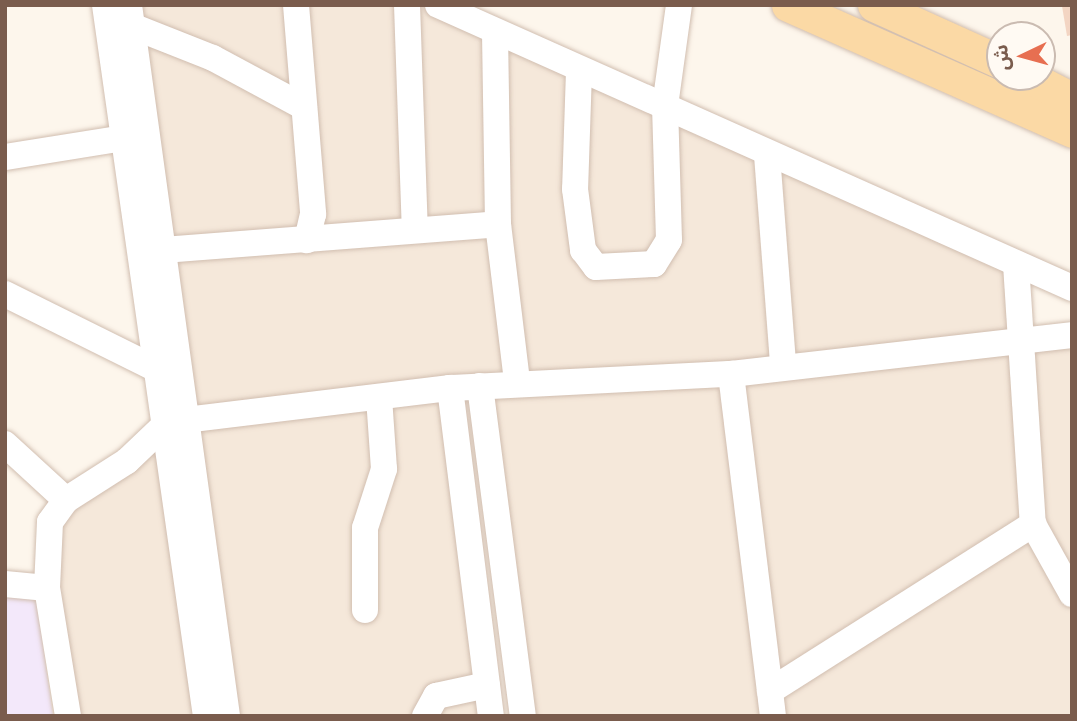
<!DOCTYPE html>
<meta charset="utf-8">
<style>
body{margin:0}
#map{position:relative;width:1077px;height:721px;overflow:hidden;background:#fdf6ec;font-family:Poppins,"Noto Sans Arabic",sans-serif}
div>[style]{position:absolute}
.residential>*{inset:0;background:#f5e8da}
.education>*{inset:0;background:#f3e8fa}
.building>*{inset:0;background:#f3d5c3}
.roads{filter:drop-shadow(0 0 2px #d1beb0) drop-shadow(0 0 2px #d1beb0)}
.minor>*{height:26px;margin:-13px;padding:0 13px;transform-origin:13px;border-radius:13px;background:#fff}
.major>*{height:33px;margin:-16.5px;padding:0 16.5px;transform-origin:16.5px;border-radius:16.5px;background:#fbd9a5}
span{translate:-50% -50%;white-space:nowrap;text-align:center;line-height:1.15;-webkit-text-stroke:5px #fffaf3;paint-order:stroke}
.frame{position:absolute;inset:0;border:7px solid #7a5c4d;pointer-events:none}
.north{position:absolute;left:986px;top:21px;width:70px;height:70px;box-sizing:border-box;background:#fffaf3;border:2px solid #cabbb1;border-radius:50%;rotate:265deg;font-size:19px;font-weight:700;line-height:28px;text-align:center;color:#7a5c4d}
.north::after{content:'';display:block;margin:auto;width:24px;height:32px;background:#e76f51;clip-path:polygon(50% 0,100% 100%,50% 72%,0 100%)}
</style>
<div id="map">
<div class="residential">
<div style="clip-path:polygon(131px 5px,447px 5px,1015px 264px,1023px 340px,1072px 336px,1072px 592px,1028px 481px,1072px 596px,1072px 716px,524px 716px,481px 386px,450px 388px,490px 716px,228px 716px)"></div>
<div style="clip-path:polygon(167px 424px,206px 716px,69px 716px,48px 587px,66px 501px)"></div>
</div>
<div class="education">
<div style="clip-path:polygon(5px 594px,36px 596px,53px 716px,5px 716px)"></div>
</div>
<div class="building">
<div style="clip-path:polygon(1072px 5px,1072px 35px,1067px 36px,1062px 6px)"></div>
</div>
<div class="roads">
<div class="minor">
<div style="left:105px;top:5px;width:718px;rotate:81.92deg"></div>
<div style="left:129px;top:5px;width:718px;rotate:82.15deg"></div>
<div style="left:296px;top:5px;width:210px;rotate:85.3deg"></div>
<div style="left:313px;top:214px;width:27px;rotate:103deg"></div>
<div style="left:407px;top:5px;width:225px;rotate:88deg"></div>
<div style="left:438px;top:5px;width:694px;rotate:24.05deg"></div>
<div style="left:132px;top:26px;width:87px;rotate:21.6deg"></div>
<div style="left:213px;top:58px;width:103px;rotate:28.3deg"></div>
<div style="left:495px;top:33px;width:191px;rotate:89.1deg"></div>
<div style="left:498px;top:224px;width:159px;rotate:83.1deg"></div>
<div style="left:579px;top:71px;width:118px;rotate:91.9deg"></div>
<div style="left:575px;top:189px;width:62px;rotate:82.5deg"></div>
<div style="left:583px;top:250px;width:21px;rotate:53deg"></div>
<div style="left:596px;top:267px;width:58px;rotate:-3deg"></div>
<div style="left:654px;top:264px;width:28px;rotate:-58deg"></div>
<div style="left:669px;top:240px;width:134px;rotate:-91.7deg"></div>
<div style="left:665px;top:106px;width:102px;rotate:-82.1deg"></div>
<div style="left:767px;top:155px;width:210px;rotate:85.6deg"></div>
<div style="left:5px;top:157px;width:120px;rotate:-9.1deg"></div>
<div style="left:163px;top:250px;width:336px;rotate:-4.4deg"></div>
<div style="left:1016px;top:264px;width:261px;rotate:86.3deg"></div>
<div style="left:1033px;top:524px;width:80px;rotate:60.9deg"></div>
<div style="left:5px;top:294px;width:164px;rotate:26.4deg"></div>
<div style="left:731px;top:374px;width:345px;rotate:83deg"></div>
<div style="left:480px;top:386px;width:333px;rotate:82.6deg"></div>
<div style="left:450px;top:388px;width:331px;rotate:82.9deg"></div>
<div style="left:5px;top:444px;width:83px;rotate:42.6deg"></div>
<div style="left:5px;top:584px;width:42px;rotate:5.4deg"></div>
<div style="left:365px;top:610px;width:82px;rotate:-90deg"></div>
<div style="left:365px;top:528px;width:62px;rotate:-72.1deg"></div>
<div style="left:384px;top:469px;width:72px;rotate:-94deg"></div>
<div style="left:770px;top:691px;width:312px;rotate:-32.4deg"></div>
<div style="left:68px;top:716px;width:130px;rotate:-99.3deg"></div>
<div style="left:47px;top:588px;width:66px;rotate:-87.4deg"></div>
<div style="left:50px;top:522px;width:27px;rotate:-54deg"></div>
<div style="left:66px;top:500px;width:72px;rotate:-32.6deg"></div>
<div style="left:127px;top:461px;width:57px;rotate:-43.6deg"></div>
<div style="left:168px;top:422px;width:284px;rotate:-6.9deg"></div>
<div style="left:450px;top:388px;width:281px;rotate:-2.9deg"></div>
<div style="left:731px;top:374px;width:343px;rotate:-6.5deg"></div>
<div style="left:425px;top:716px;width:23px;rotate:-61deg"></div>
<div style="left:436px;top:696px;width:52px;rotate:-12.2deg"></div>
</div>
<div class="major">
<div style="left:788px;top:5px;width:311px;rotate:23.9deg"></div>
<div style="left:874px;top:5px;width:138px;rotate:24.3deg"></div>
<div style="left:1029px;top:77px;width:48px;rotate:27.1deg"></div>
</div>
</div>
<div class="frame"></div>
<div class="north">ش</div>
</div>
